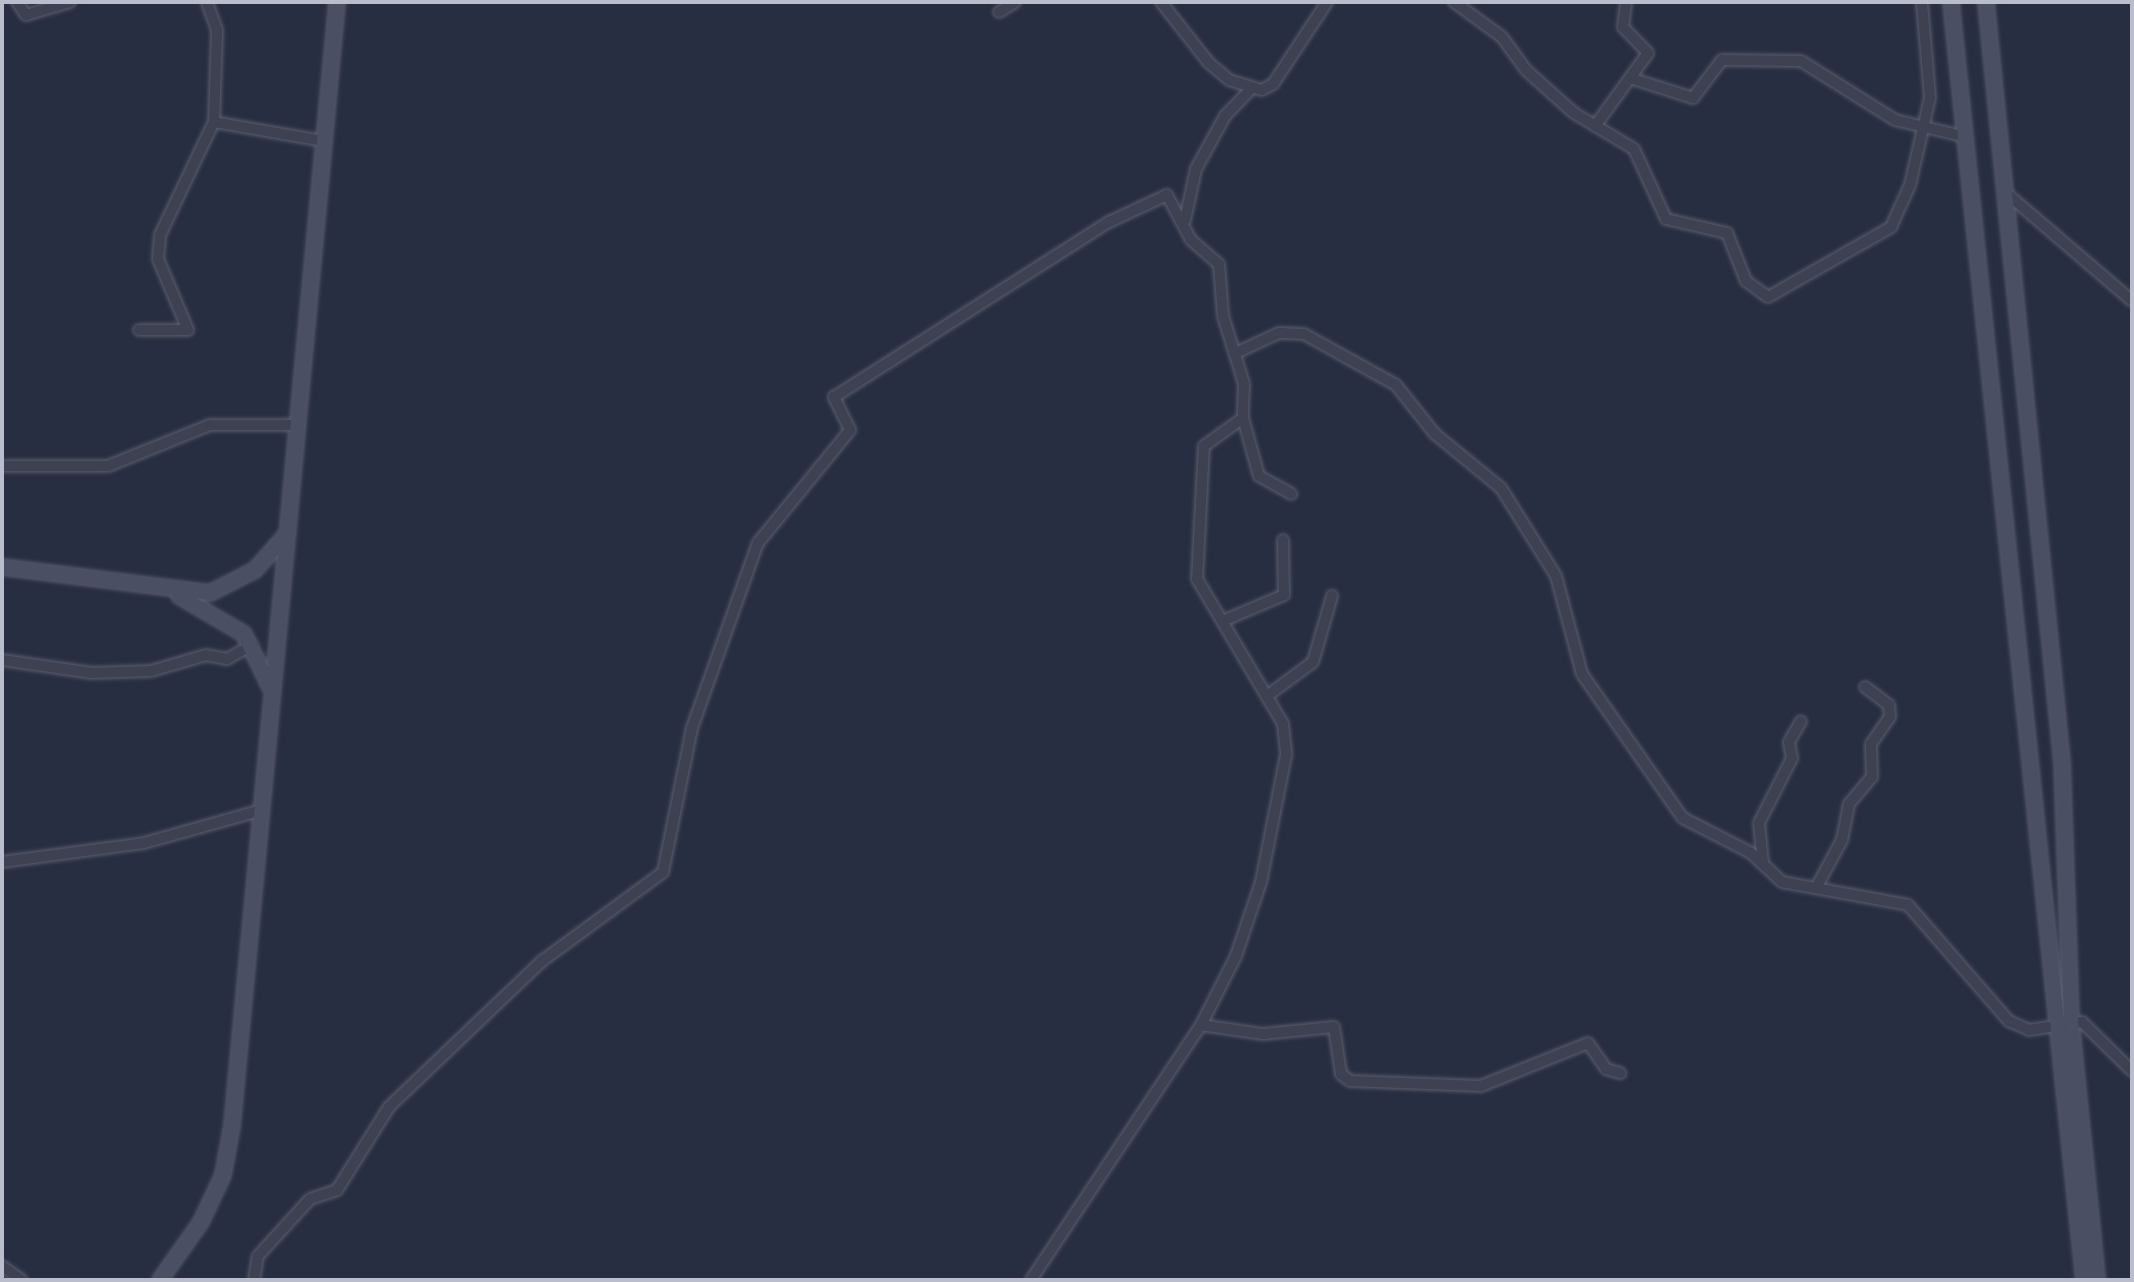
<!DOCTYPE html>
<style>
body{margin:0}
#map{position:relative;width:2134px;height:1282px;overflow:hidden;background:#282e41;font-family:Roboto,sans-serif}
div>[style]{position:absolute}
.roads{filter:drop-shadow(0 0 2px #5b5e6f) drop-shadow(0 0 2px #5b5e6f)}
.street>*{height:10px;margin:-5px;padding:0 5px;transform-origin:5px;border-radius:5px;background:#3d4151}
.secondary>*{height:14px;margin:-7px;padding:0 7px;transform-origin:7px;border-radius:7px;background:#4b4f64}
span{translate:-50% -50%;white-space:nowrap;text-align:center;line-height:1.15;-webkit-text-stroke:7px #212537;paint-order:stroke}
.frame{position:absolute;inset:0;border:4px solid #babdcb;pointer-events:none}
</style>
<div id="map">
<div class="roads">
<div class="street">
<div style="left:17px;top:2px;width:16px;rotate:55deg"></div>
<div style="left:26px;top:15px;width:46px;rotate:-16.5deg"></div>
<div style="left:1161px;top:2px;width:78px;rotate:51.8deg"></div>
<div style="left:1209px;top:63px;width:26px;rotate:40deg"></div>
<div style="left:1229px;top:80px;width:34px;rotate:17deg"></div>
<div style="left:1262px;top:90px;width:13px;rotate:-29deg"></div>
<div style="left:1273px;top:84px;width:98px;rotate:-56.6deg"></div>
<div style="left:1454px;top:2px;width:59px;rotate:36.1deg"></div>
<div style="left:1502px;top:37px;width:41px;rotate:54deg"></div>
<div style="left:1526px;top:70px;width:64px;rotate:41.9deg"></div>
<div style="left:1574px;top:113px;width:70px;rotate:31deg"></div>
<div style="left:1634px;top:149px;width:77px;rotate:65.4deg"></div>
<div style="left:1666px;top:219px;width:63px;rotate:12.9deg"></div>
<div style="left:1727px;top:233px;width:52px;rotate:68.4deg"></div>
<div style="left:1746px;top:281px;width:27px;rotate:36deg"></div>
<div style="left:1768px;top:297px;width:142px;rotate:-29.6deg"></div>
<div style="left:1891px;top:227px;width:46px;rotate:-65.7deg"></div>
<div style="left:1910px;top:185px;width:89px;rotate:-77.1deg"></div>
<div style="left:1930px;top:98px;width:96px;rotate:-94.8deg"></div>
<div style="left:999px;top:12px;width:19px;rotate:-32deg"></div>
<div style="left:1630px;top:78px;width:66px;rotate:17.6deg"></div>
<div style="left:1693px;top:98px;width:48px;rotate:-52.7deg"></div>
<div style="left:1722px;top:60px;width:79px;rotate:0.7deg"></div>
<div style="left:1801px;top:61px;width:111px;rotate:32.1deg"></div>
<div style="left:1895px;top:120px;width:69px;rotate:13.4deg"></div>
<div style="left:214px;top:122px;width:111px;rotate:9.9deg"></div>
<div style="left:1595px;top:126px;width:90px;rotate:-54deg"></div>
<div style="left:1648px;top:53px;width:36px;rotate:-134deg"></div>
<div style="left:1623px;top:27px;width:25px;rotate:-83deg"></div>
<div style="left:2005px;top:192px;width:167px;rotate:40.6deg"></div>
<div style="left:1185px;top:220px;width:52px;rotate:-77.8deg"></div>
<div style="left:1196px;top:169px;width:60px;rotate:-61.3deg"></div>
<div style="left:1225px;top:116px;width:37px;rotate:-46deg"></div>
<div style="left:139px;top:330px;width:49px"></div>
<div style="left:188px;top:330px;width:77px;rotate:-112.9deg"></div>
<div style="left:158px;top:259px;width:24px;rotate:-85deg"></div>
<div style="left:160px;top:235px;width:125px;rotate:-64.5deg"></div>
<div style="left:214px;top:122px;width:92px;rotate:-88.1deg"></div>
<div style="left:217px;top:30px;width:30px;rotate:-110deg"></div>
<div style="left:1238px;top:352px;width:45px;rotate:-24.9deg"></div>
<div style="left:1279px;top:333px;width:25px;rotate:2deg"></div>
<div style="left:1304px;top:334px;width:105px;rotate:29deg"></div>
<div style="left:1396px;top:385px;width:63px;rotate:51.5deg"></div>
<div style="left:1435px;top:434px;width:85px;rotate:39.3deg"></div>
<div style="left:1501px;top:488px;width:104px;rotate:58deg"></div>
<div style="left:1556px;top:576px;width:101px;rotate:75.1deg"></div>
<div style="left:1582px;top:674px;width:176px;rotate:55deg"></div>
<div style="left:1683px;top:818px;width:76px;rotate:27.2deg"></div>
<div style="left:1751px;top:853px;width:42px;rotate:43.1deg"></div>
<div style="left:1782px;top:882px;width:128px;rotate:10.3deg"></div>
<div style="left:1908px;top:905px;width:154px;rotate:49deg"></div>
<div style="left:2009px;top:1021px;width:22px;rotate:24deg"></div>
<div style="left:2029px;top:1030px;width:54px;rotate:-8.6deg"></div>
<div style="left:2082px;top:1022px;width:70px;rotate:44.4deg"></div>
<div style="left:1243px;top:418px;width:60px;rotate:74.6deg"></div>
<div style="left:1259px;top:476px;width:37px;rotate:29deg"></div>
<div style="left:2px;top:466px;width:106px"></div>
<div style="left:108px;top:466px;width:110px;rotate:-21.9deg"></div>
<div style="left:210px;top:425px;width:88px"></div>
<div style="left:1225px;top:620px;width:64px;rotate:-23deg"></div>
<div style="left:1284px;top:595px;width:55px;rotate:-91deg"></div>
<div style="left:2px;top:660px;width:91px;rotate:8.2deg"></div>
<div style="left:92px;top:673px;width:59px;rotate:-1.9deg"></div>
<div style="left:151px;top:671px;width:57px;rotate:-16.2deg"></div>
<div style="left:206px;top:655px;width:21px;rotate:11deg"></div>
<div style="left:227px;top:659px;width:29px;rotate:-29deg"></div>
<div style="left:1267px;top:696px;width:57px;rotate:-36.5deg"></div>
<div style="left:1313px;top:662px;width:69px;rotate:-73.9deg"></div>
<div style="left:2px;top:862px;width:143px;rotate:-7.6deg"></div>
<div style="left:144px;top:843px;width:123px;rotate:-15.6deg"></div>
<div style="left:1763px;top:863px;width:40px;rotate:-95.7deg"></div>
<div style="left:1759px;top:823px;width:73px;rotate:-63.1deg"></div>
<div style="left:1792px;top:758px;width:16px;rotate:-101deg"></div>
<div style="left:1789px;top:742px;width:24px;rotate:-60deg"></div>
<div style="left:1816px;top:888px;width:55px;rotate:-61.6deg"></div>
<div style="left:1842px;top:840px;width:37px;rotate:-79deg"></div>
<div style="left:1849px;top:804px;width:35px;rotate:-50deg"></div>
<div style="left:1872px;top:777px;width:33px;rotate:-92deg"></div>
<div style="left:1871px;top:744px;width:33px;rotate:-55deg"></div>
<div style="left:1890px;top:717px;width:12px;rotate:-95deg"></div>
<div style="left:1889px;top:705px;width:30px;rotate:-143deg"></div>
<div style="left:1201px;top:1025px;width:63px;rotate:8.3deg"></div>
<div style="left:1263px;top:1034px;width:71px;rotate:-5.6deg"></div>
<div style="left:1334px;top:1027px;width:48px;rotate:81.5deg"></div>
<div style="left:1341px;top:1074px;width:11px;rotate:38deg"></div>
<div style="left:1350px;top:1081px;width:131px;rotate:2.2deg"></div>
<div style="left:1481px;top:1086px;width:115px;rotate:-21.9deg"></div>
<div style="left:1588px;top:1043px;width:32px;rotate:55deg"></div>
<div style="left:1606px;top:1069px;width:15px;rotate:16deg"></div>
<div style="left:2px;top:1266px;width:24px;rotate:36deg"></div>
<div style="left:254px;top:1280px;width:24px;rotate:-81deg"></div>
<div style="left:258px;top:1256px;width:77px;rotate:-47.6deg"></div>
<div style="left:310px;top:1199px;width:28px;rotate:-18deg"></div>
<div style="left:337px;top:1190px;width:98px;rotate:-57.9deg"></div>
<div style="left:389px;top:1107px;width:211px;rotate:-43.7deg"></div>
<div style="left:542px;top:961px;width:150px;rotate:-36.3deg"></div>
<div style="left:663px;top:872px;width:147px;rotate:-78.6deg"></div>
<div style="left:692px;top:728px;width:196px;rotate:-70.4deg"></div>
<div style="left:758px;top:543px;width:146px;rotate:-50.8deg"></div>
<div style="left:850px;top:430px;width:37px;rotate:-116deg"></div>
<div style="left:834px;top:397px;width:326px;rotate:-32.5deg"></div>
<div style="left:1109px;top:222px;width:64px;rotate:-25deg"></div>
<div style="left:1167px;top:195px;width:51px;rotate:61.9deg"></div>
<div style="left:1191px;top:240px;width:37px;rotate:41deg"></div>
<div style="left:1219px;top:264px;width:52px;rotate:85.6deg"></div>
<div style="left:1223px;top:316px;width:71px;rotate:72.8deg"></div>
<div style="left:1244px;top:384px;width:34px;rotate:92deg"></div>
<div style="left:1243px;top:418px;width:48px;rotate:144.3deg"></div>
<div style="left:1204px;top:446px;width:133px;rotate:93deg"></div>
<div style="left:1197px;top:579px;width:169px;rotate:59.3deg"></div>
<div style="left:1283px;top:724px;width:31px;rotate:84deg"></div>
<div style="left:1286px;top:755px;width:129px;rotate:101.1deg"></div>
<div style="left:1261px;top:882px;width:78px;rotate:108.7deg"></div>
<div style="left:1236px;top:956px;width:77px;rotate:116.9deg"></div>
<div style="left:1201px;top:1025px;width:306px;rotate:123.7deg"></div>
</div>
<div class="secondary">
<div style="left:1951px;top:2px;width:1285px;rotate:84.06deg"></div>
<div style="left:1986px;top:2px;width:764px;rotate:84.29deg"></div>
<div style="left:2062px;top:762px;width:260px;rotate:88deg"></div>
<div style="left:2071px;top:1022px;width:259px;rotate:84.2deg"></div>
<div style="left:2px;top:567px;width:210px;rotate:7.1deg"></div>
<div style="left:210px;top:593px;width:51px;rotate:-27.1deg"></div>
<div style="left:255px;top:570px;width:47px;rotate:-48.5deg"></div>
<div style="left:179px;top:596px;width:75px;rotate:30.3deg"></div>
<div style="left:244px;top:634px;width:59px;rotate:63.9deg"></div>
<div style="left:160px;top:1280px;width:71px;rotate:-54.7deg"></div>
<div style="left:201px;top:1222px;width:52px;rotate:-64.9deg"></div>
<div style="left:223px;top:1175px;width:50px;rotate:-79.6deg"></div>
<div style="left:232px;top:1126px;width:1129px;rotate:-84.66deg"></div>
</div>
</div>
<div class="frame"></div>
</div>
